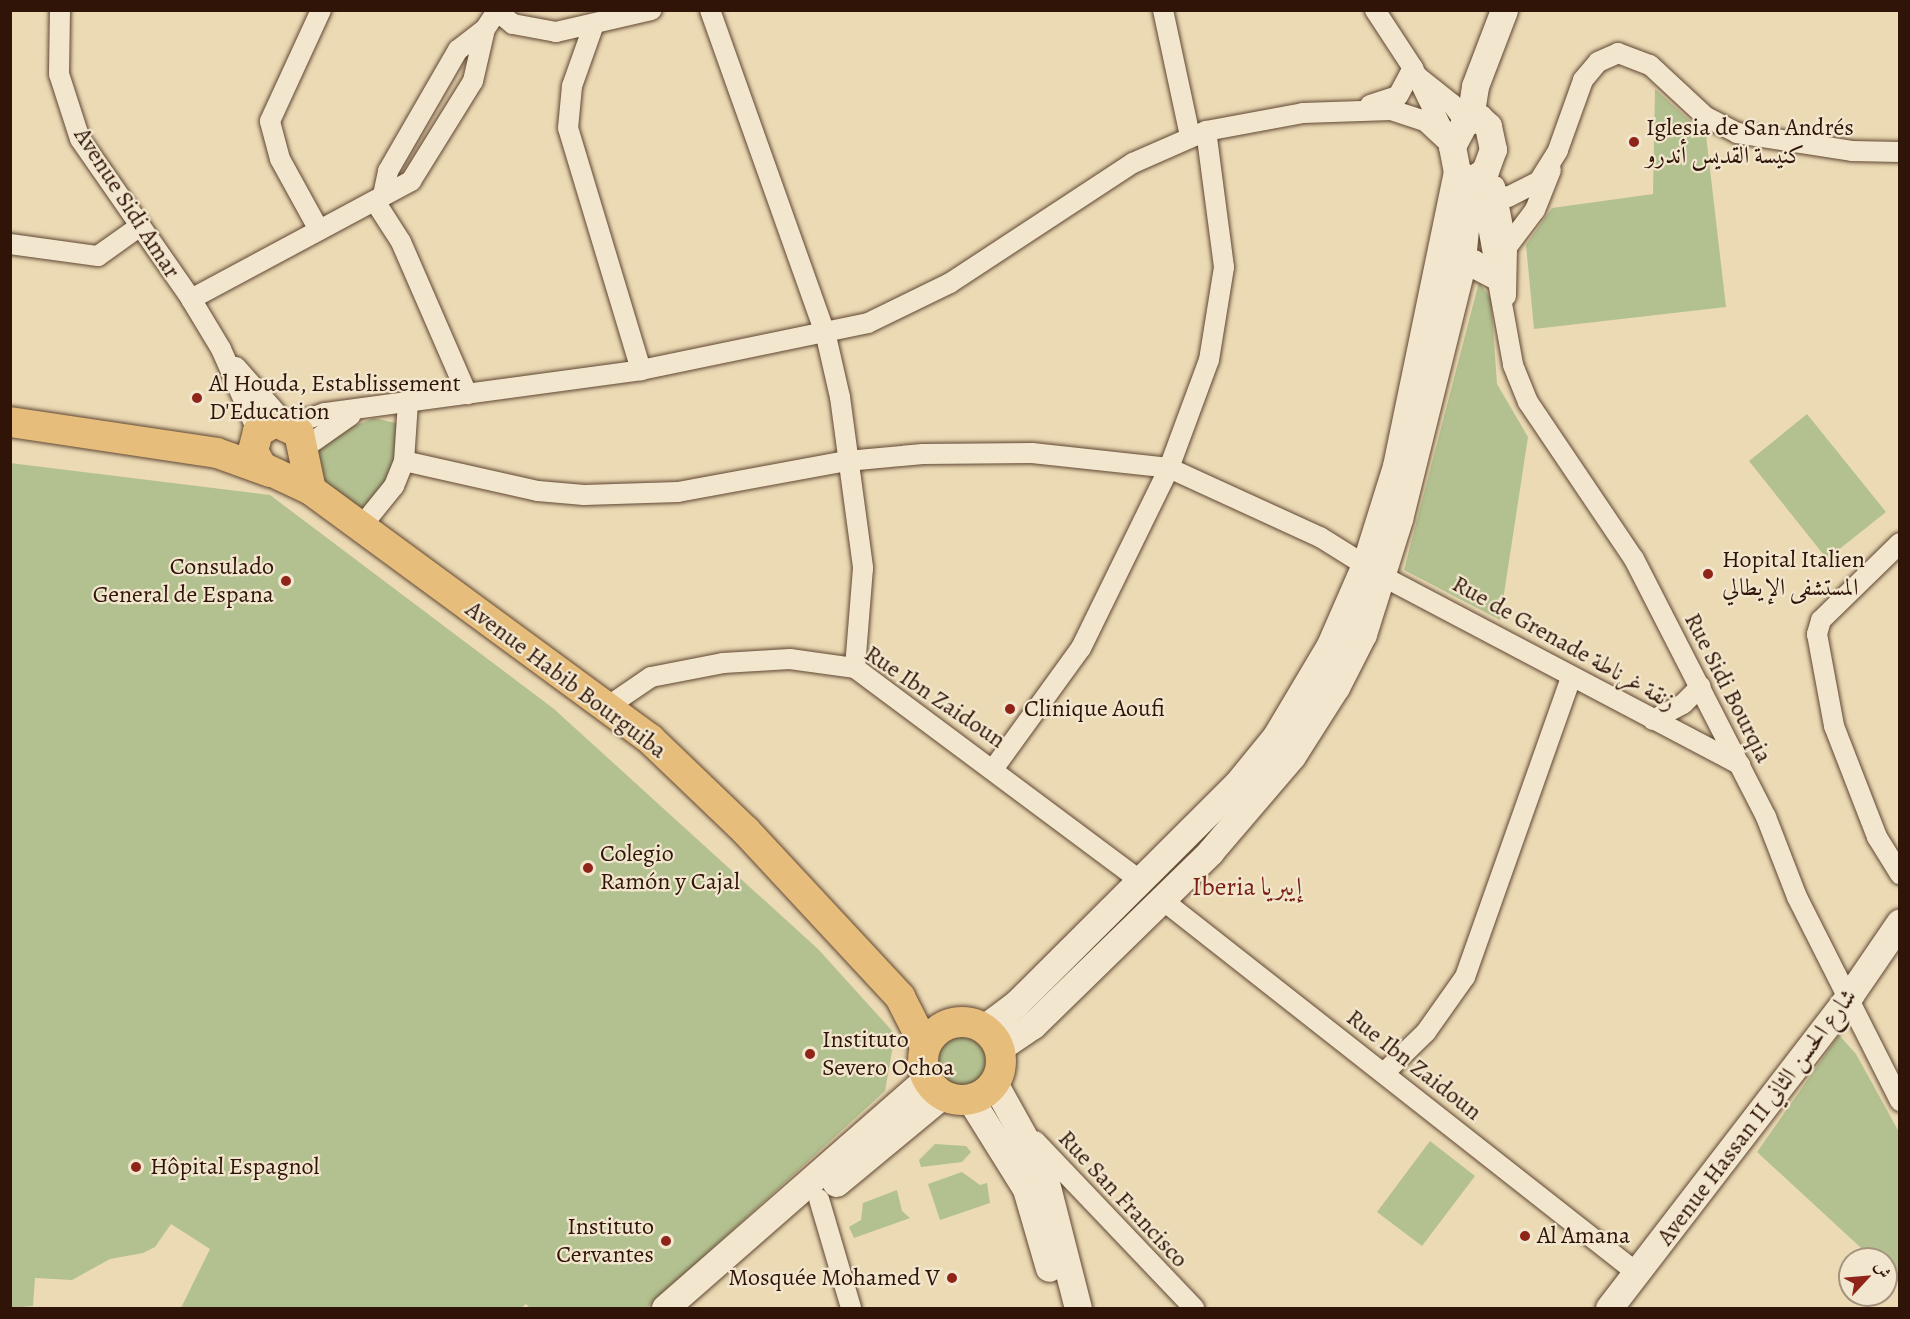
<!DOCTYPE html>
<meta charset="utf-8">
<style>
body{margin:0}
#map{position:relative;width:1910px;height:1319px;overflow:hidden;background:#ebdab4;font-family:Alegreya,Amiri,serif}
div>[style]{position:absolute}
.green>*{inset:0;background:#b3c190}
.round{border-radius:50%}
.roads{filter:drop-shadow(0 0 2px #604633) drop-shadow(0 0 2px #604633)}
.street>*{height:20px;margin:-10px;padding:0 10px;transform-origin:10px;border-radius:10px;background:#f2e7ce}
.secondary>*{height:27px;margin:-13.5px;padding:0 13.5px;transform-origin:13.5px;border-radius:13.5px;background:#f2e7ce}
.primary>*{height:30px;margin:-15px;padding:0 15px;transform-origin:15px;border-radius:15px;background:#e6bd7a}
.primary>.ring{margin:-15px;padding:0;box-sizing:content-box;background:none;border:30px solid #e6bd7a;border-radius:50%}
.dots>*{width:16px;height:16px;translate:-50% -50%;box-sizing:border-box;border:3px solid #f2e7ce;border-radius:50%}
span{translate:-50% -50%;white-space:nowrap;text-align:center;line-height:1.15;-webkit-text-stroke:4.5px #f2e7ce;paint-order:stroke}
.poi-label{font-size:24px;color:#311408}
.left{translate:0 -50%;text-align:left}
.right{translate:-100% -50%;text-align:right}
.street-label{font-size:24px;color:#311408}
.neighbourhood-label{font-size:26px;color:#7a1f14}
.frame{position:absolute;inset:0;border:12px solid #311408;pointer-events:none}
.north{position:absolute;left:1838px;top:1247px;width:60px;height:60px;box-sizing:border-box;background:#f2e7ce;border:2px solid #a5937f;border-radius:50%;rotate:64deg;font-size:16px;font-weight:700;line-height:24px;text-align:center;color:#311408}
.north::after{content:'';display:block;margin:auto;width:21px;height:27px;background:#8f2418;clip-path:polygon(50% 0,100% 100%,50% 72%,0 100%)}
</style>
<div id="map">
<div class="green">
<div style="clip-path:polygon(1655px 89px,1706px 135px,1726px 307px,1534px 329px,1526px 245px,1552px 208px,1653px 194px)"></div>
<div style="clip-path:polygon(1479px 282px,1491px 299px,1497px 384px,1528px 437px,1500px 620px,1404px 570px)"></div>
<div style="clip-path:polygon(1807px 414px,1886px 512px,1827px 559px,1749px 461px)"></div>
<div style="clip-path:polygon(374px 418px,400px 424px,402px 458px,365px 516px,326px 494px,317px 456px,320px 440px)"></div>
<div style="clip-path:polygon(10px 463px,270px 495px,554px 709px,818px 949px,895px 1034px,885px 1091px,647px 1308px,530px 1308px,526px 1304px,521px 1308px,181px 1308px,210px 1249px,171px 1224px,155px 1247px,143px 1253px,110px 1259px,72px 1280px,35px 1278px,33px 1306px,11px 1308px)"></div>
<div class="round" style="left:932px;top:1031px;width:60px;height:60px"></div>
<div style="clip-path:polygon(1839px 1035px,1856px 1054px,1899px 1132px,1899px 1283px,1886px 1271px,1886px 1259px,1873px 1259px,1757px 1152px)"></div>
<div style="clip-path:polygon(1430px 1141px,1475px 1176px,1422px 1246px,1377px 1212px)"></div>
<div style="clip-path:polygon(935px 1144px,966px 1146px,971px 1152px,962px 1162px,921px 1167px,919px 1160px)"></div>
<div style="clip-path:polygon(962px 1172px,980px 1185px,987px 1183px,990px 1203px,940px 1220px,928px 1184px)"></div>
<div style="clip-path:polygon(897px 1190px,902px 1211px,910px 1218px,854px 1238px,849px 1227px,861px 1220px,863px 1203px)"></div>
</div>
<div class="roads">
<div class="street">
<div style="left:60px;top:10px;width:64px;rotate:90.9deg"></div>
<div style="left:59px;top:74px;width:68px;rotate:72.1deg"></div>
<div style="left:80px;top:139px;width:195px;rotate:55.2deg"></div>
<div style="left:191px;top:299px;width:58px;rotate:59deg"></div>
<div style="left:221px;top:349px;width:91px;rotate:66deg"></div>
<div style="left:710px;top:10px;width:346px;rotate:70.4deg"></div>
<div style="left:826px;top:336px;width:63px;rotate:77.1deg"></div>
<div style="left:840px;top:397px;width:173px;rotate:82.3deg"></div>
<div style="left:863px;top:568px;width:100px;rotate:94.6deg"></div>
<div style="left:1163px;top:10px;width:129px;rotate:77.9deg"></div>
<div style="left:1375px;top:10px;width:69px;rotate:56.8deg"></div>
<div style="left:1413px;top:68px;width:67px;rotate:64.2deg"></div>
<div style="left:498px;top:12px;width:19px;rotate:39deg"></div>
<div style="left:513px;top:24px;width:44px;rotate:10.5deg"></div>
<div style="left:556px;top:32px;width:98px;rotate:-13deg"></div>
<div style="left:593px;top:27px;width:63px;rotate:109.6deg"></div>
<div style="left:572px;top:86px;width:42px;rotate:95.4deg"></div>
<div style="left:568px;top:128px;width:253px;rotate:73.2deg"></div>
<div style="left:1417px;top:76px;width:45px;rotate:38.7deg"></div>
<div style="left:1452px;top:104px;width:22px;rotate:54deg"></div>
<div style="left:1370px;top:105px;width:29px;rotate:-18deg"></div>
<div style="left:1398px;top:96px;width:32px;rotate:-62deg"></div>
<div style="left:1479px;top:177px;width:191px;rotate:79.7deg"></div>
<div style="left:1513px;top:365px;width:40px;rotate:68deg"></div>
<div style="left:1528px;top:402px;width:189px;rotate:56deg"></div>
<div style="left:1634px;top:559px;width:290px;rotate:62.9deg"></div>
<div style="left:1766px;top:817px;width:86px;rotate:68.8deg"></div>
<div style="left:1797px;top:897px;width:229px;rotate:63.2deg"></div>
<div style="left:1474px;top:182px;width:20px;rotate:37deg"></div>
<div style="left:1490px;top:194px;width:18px;rotate:9deg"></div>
<div style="left:1508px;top:197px;width:35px;rotate:-27deg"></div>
<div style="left:1539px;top:181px;width:36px;rotate:-58deg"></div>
<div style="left:1558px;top:150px;width:74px;rotate:-70.3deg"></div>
<div style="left:1583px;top:80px;width:23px;rotate:-50deg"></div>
<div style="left:1598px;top:62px;width:22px;rotate:-24deg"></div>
<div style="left:1618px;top:53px;width:34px;rotate:21deg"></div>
<div style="left:1650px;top:65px;width:76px;rotate:42.9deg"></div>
<div style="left:1706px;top:117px;width:35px;rotate:27deg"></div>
<div style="left:1737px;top:133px;width:116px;rotate:8.9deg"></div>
<div style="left:1852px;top:151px;width:48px;rotate:1.2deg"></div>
<div style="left:1495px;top:186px;width:62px;rotate:78.9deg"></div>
<div style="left:1507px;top:247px;width:49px;rotate:91.2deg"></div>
<div style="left:383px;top:195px;width:25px;rotate:-78deg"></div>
<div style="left:388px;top:171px;width:140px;rotate:-60deg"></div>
<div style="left:458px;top:50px;width:34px;rotate:-38deg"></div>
<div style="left:485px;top:29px;width:23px;rotate:-56deg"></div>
<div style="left:376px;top:203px;width:46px;rotate:57.3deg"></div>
<div style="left:401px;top:242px;width:166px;rotate:66.5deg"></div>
<div style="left:319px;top:230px;width:81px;rotate:-118.8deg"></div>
<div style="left:280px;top:159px;width:39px;rotate:-105deg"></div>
<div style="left:270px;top:121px;width:122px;rotate:-65.3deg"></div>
<div style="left:10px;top:244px;width:89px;rotate:7.8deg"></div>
<div style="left:98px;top:256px;width:52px;rotate:-35.5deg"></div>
<div style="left:1507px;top:247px;width:46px;rotate:-52.9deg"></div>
<div style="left:1535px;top:210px;width:43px;rotate:-68.2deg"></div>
<div style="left:191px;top:299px;width:250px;rotate:-28.2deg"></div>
<div style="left:411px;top:181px;width:118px;rotate:-58.2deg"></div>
<div style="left:473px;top:81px;width:53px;rotate:-77deg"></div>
<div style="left:236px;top:367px;width:74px;rotate:48.8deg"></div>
<div style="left:290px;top:425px;width:37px;rotate:-19deg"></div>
<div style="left:325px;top:413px;width:319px;rotate:-7.7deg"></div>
<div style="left:641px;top:370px;width:232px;rotate:-11.7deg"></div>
<div style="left:868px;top:323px;width:91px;rotate:-26deg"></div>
<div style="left:950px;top:283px;width:219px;rotate:-33.3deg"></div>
<div style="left:1133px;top:163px;width:80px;rotate:-23.7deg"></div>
<div style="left:1206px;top:131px;width:99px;rotate:-10.5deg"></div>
<div style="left:1303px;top:113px;width:88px;rotate:-2deg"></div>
<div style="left:1391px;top:110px;width:36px;rotate:18deg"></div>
<div style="left:1425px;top:121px;width:37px;rotate:43deg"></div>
<div style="left:304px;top:448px;width:57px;rotate:-35.1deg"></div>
<div style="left:404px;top:461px;width:137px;rotate:12.6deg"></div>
<div style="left:538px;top:491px;width:46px;rotate:5deg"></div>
<div style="left:584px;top:495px;width:94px;rotate:-1.8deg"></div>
<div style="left:678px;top:492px;width:172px;rotate:-10.4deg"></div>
<div style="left:847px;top:461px;width:76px;rotate:-5.3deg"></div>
<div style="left:923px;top:454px;width:109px;rotate:-0.5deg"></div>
<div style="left:1032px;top:453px;width:138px;rotate:6.2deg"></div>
<div style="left:1169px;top:468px;width:166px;rotate:24.6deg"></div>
<div style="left:1320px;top:537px;width:75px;rotate:32deg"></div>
<div style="left:1384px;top:577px;width:403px;rotate:27.8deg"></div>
<div style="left:360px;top:528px;width:54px;rotate:-51deg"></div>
<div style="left:394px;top:486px;width:27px;rotate:-68deg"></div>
<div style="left:404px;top:461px;width:59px;rotate:-86.1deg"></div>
<div style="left:1900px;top:543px;width:110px;rotate:135.7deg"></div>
<div style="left:1821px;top:620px;width:15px;rotate:106deg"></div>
<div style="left:1817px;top:634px;width:94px;rotate:79.5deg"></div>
<div style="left:1834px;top:726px;width:119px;rotate:68.8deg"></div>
<div style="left:1877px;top:837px;width:44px;rotate:58.1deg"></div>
<div style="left:607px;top:707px;width:53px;rotate:-34.3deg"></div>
<div style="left:651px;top:677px;width:73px;rotate:-11deg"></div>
<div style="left:723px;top:663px;width:67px;rotate:-3.4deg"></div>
<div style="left:790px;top:659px;width:66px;rotate:7.9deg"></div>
<div style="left:855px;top:668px;width:353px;rotate:36.7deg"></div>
<div style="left:1653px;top:720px;width:34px;rotate:-28deg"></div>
<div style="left:1683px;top:704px;width:25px;rotate:-45deg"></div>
<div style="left:994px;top:768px;width:148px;rotate:-54.1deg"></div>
<div style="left:1081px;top:648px;width:200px;rotate:-63.9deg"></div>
<div style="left:1169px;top:468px;width:115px;rotate:-69.7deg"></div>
<div style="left:1209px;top:360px;width:94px;rotate:-80.8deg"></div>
<div style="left:1224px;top:267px;width:137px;rotate:-97.5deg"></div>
<div style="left:1160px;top:898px;width:607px;rotate:38.17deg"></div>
<div style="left:1384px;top:1073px;width:59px;rotate:-44.3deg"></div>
<div style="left:1426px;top:1032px;width:67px;rotate:-54.7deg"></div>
<div style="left:1465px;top:977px;width:318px;rotate:-70.5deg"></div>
<div style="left:1035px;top:1141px;width:231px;rotate:46.4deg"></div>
<div style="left:819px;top:1199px;width:114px;rotate:73.6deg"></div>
</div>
<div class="secondary">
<div style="left:1470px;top:118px;width:32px;rotate:-81deg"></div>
<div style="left:1475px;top:86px;width:81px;rotate:-69.1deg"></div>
<div style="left:1479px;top:118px;width:12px;rotate:42deg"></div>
<div style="left:1488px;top:126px;width:24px;rotate:78deg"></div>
<div style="left:1493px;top:149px;width:23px;rotate:110deg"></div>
<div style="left:1485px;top:171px;width:18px;rotate:146deg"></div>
<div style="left:1470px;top:181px;width:16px;rotate:-145deg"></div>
<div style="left:1457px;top:172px;width:26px;rotate:-101deg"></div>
<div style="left:1452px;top:146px;width:27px;rotate:-62deg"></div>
<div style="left:1465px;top:122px;width:15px;rotate:-16deg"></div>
<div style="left:1461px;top:269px;width:13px;rotate:-29deg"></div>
<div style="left:1472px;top:263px;width:27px;rotate:28deg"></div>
<div style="left:984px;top:1028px;width:40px;rotate:-37deg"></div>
<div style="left:1016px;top:1004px;width:310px;rotate:-44.9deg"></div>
<div style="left:1236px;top:785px;width:63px;rotate:-50.8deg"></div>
<div style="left:1276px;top:736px;width:106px;rotate:-59.3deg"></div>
<div style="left:1330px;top:645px;width:87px;rotate:-66.4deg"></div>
<div style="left:1365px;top:565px;width:104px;rotate:-72.6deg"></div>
<div style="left:1396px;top:466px;width:300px;rotate:-78.3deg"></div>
<div style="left:999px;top:1048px;width:41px;rotate:-34.1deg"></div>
<div style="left:1033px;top:1025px;width:248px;rotate:-44.3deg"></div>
<div style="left:1210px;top:852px;width:126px;rotate:-49.5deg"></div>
<div style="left:1292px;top:756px;width:82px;rotate:-57.5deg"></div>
<div style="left:1336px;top:687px;width:59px;rotate:-63deg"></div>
<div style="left:1363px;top:634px;width:121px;rotate:-72.6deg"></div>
<div style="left:1399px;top:519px;width:258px;rotate:-76.1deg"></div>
<div style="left:1461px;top:269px;width:88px;rotate:-84.2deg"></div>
<div style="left:994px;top:1083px;width:101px;rotate:60.9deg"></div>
<div style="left:1043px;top:1171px;width:141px;rotate:75.7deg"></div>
<div style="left:970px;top:1099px;width:106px;rotate:58.1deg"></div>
<div style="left:1026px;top:1189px;width:82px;rotate:73.8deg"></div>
<div style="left:836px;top:1183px;width:136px;rotate:-39.6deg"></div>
<div style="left:665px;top:1308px;width:348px;rotate:-41.2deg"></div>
<div style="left:1609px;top:1308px;width:395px;rotate:-52.4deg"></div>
<div style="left:1850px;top:995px;width:88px;rotate:-55.6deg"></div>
</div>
<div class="primary">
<div style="left:10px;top:422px;width:209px;rotate:8.5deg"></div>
<div style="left:217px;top:453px;width:56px;rotate:19.7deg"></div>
<div style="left:311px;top:490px;width:58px;rotate:-101.9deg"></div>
<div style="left:299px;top:433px;width:26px;rotate:-155deg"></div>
<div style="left:275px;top:422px;width:20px;rotate:150deg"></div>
<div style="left:258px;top:432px;width:20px;rotate:105deg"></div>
<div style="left:253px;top:451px;width:18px;rotate:61deg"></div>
<div style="left:262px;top:467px;width:54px;rotate:25.1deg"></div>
<div style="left:311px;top:490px;width:421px;rotate:36.3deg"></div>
<div style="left:650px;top:739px;width:132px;rotate:43.8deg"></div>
<div style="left:745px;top:830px;width:228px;rotate:47.1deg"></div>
<div style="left:900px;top:997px;width:55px;rotate:63deg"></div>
<div class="ring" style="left:923px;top:1022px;width:48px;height:48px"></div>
</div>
</div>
<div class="dots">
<div style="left:1634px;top:142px;background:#8f2418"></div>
<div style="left:197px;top:398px;background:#8f2418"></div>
<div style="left:1708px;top:574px;background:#8f2418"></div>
<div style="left:286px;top:581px;background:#8f2418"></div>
<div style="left:1010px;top:709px;background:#8f2418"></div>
<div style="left:588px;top:868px;background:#8f2418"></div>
<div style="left:810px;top:1054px;background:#8f2418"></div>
<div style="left:136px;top:1167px;background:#8f2418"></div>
<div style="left:1525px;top:1236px;background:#8f2418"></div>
<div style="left:666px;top:1241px;background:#8f2418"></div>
<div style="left:952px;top:1278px;background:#8f2418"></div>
</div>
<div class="poi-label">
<span class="left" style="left:1646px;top:142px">Iglesia de San Andrés<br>كنيسة القديس أندرو</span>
<span class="left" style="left:209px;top:398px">Al Houda, Establissement<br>D'Education</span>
<span class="left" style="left:1722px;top:574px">Hopital Italien<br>المستشفى الإيطالي</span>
<span class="right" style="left:274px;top:581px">Consulado<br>General de Espana</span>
<span class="left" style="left:1024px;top:709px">Clinique Aoufi</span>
<span class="left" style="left:600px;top:868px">Colegio<br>Ramón y Cajal</span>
<span class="left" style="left:822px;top:1054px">Instituto<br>Severo Ochoa</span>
<span class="left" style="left:150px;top:1167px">Hôpital Espagnol</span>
<span class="right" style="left:654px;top:1241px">Instituto<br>Cervantes</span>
<span class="left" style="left:1537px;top:1236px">Al Amana</span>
<span class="right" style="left:940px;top:1278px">Mosquée Mohamed V</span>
</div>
<div class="street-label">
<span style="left:127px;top:203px;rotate:57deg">Avenue Sidi Amar</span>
<span style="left:1564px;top:643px;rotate:29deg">Rue de Grenade زنقة غرناطة</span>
<span style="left:566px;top:680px;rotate:37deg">Avenue Habib Bourguiba</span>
<span style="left:1728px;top:688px;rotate:63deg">Rue Sidi Bourqia</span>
<span style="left:935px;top:697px;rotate:34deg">Rue Ibn Zaidoun</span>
<span style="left:1414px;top:1065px;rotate:38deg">Rue Ibn Zaidoun</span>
<span style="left:1757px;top:1117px;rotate:-53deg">Avenue Hassan II شارع الحسن الثاني</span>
<span style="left:1123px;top:1199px;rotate:47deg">Rue San Francisco</span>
</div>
<div class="neighbourhood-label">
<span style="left:1247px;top:887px">Iberia إيبريا</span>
</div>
<div class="frame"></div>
<div class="north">ش</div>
</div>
